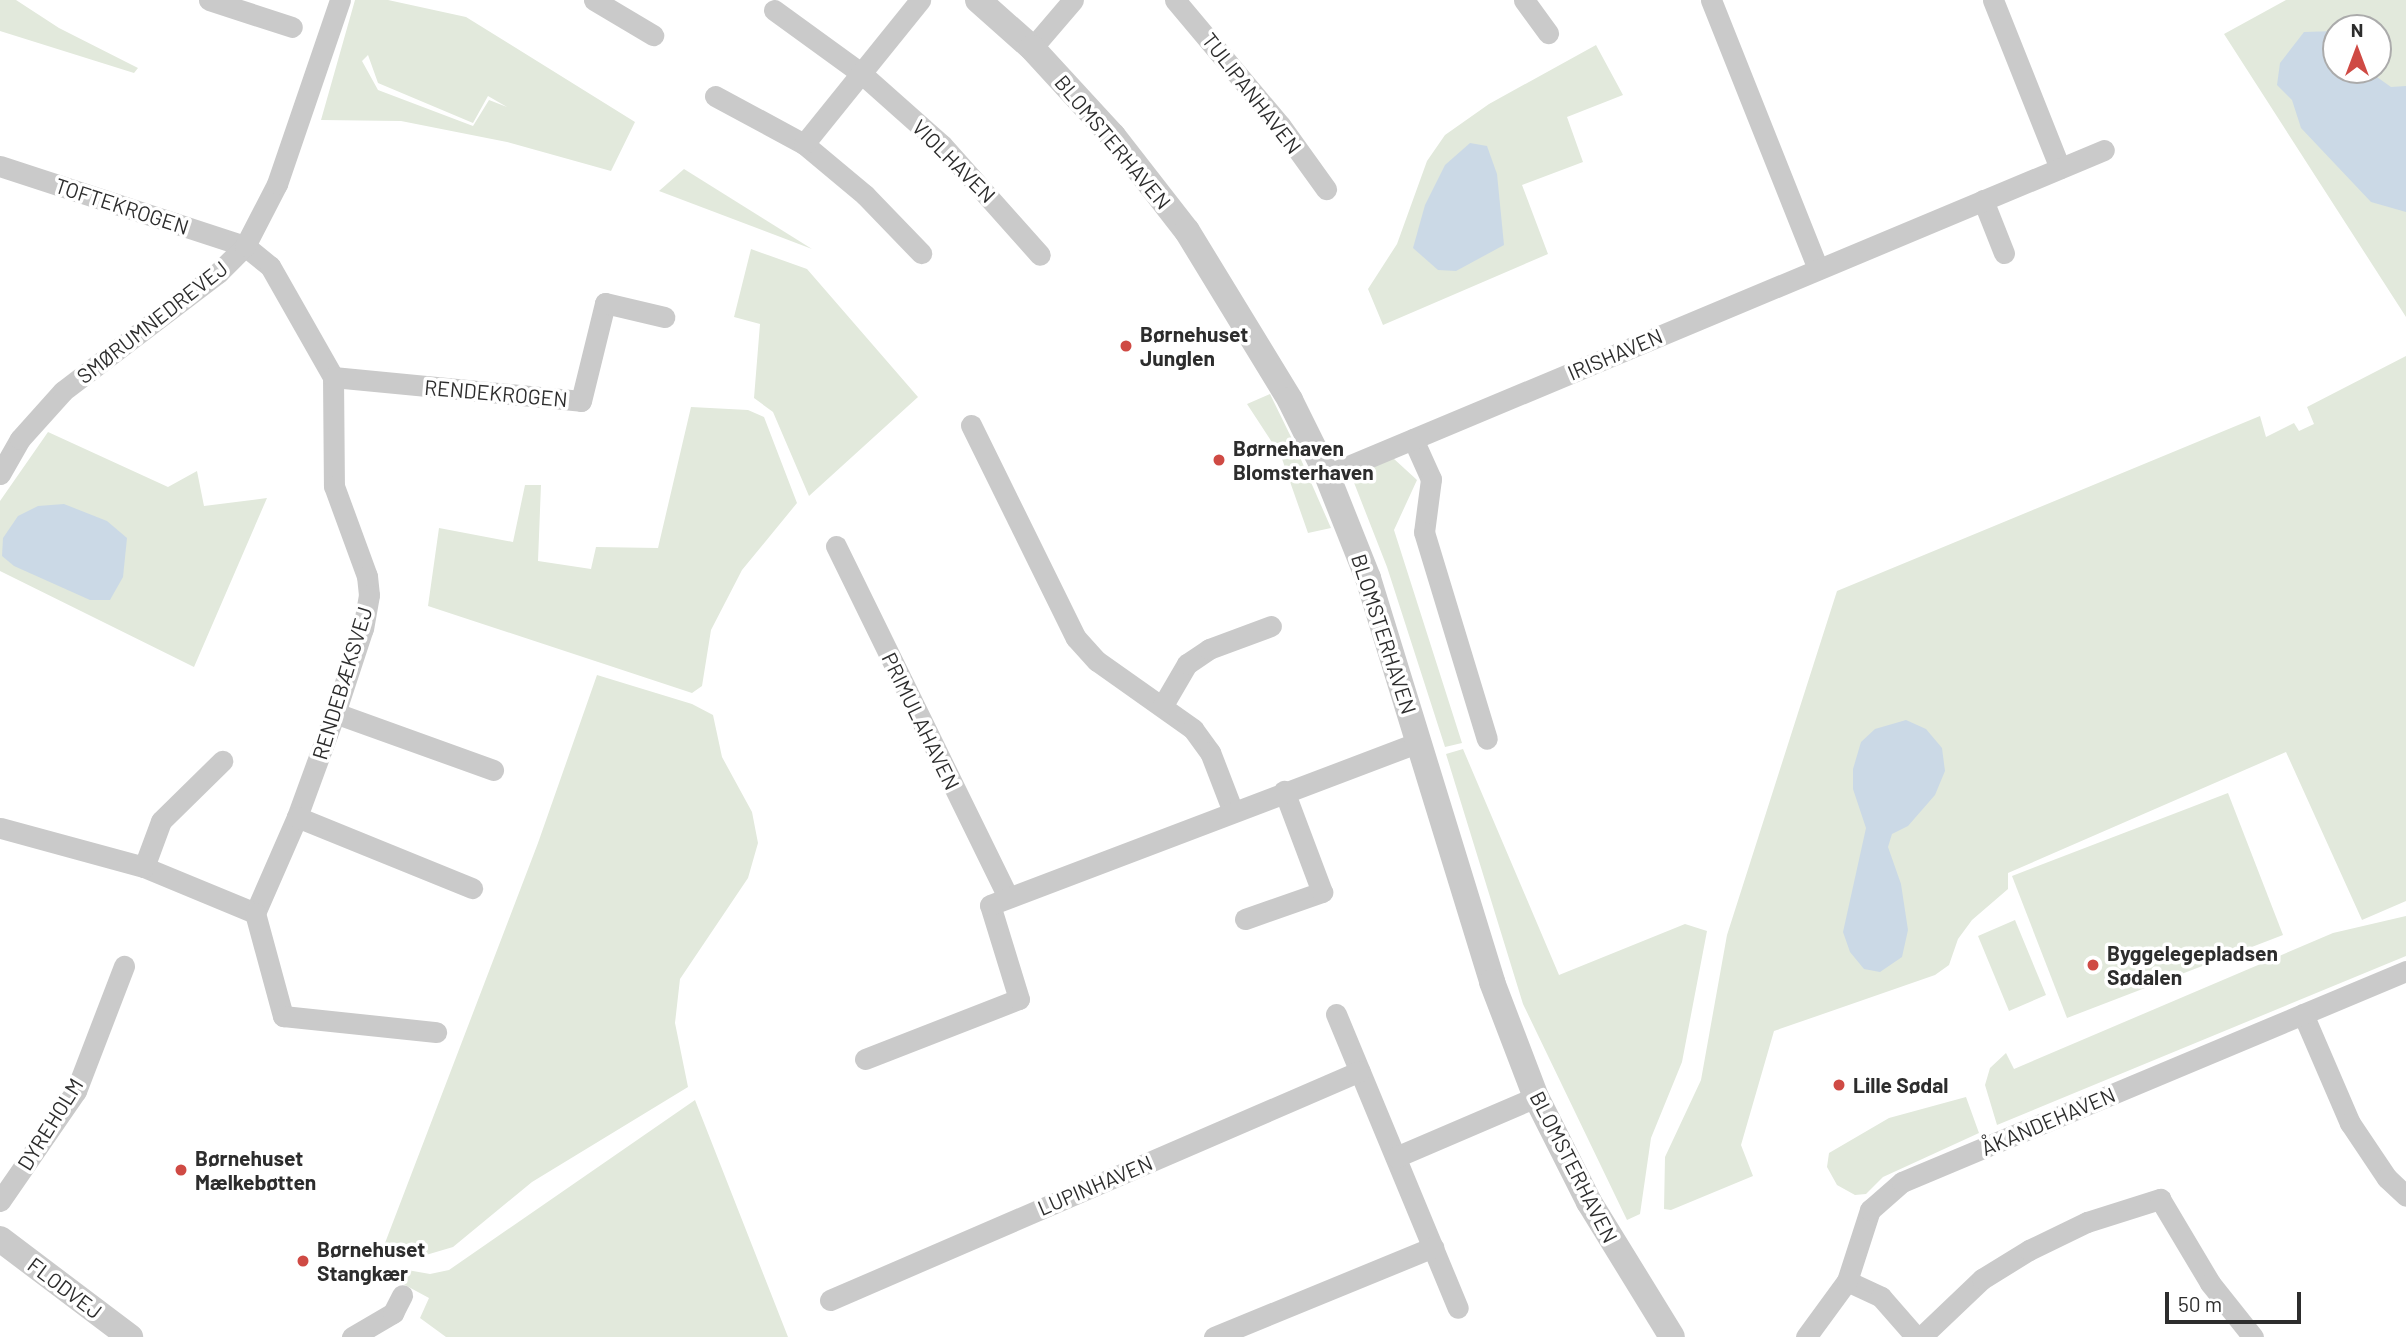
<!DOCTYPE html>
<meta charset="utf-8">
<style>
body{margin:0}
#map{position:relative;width:2406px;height:1337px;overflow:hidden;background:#fff;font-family:Barlow,sans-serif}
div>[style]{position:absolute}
.green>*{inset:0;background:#e2e9dc}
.water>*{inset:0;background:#cbd9e6}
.minor>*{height:21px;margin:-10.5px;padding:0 10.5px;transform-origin:10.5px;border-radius:10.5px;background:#cacaca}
.tertiary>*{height:26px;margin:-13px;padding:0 13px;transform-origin:13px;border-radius:13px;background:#cacaca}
.dots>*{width:19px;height:19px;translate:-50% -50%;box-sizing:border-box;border:4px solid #fff;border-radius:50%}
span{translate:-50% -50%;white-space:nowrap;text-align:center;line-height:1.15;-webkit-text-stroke:7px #fff;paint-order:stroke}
.street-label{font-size:21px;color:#2d2d2d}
.poi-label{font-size:21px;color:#2d2d2d;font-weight:700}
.left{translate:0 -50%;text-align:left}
.north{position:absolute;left:2322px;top:14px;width:70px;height:70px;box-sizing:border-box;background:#fff;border:2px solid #ababab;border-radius:50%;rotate:0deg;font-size:19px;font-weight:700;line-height:28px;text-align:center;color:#2d2d2d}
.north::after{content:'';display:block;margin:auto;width:24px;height:32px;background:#cf4a44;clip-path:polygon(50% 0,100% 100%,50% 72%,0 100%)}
.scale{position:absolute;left:2165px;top:1292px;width:136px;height:32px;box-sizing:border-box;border:4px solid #2d2d2d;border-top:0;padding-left:9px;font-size:21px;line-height:24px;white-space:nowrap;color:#2d2d2d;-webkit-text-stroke:5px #fff;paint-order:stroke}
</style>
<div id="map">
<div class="green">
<div style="clip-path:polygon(0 0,16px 0,59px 28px,138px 68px,134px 73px,0 31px)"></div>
<div style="clip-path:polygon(evenodd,355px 0,388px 0,466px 17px,635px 122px,611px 171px,507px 142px,401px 121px,321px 120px,355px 0,368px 55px,378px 83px,473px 123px,488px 96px,507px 107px,489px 100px,473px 126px,378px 90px,362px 61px,368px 55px)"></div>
<div style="clip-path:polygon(evenodd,2286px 0,2406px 0,2406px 317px,2224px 34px,2286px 0,2336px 28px,2378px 28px,2378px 70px,2336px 70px,2336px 28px)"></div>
<div style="clip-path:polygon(1596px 45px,1623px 95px,1567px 117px,1583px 162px,1522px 185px,1548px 254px,1383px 325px,1368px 289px,1397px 244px,1427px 161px,1445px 135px,1489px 104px)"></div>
<div style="clip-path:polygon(684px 169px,812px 249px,659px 191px)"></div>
<div style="clip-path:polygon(751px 249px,807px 269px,918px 397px,809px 496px,773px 412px,754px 398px,760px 324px,734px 317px)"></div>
<div style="clip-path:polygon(2406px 356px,2406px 901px,2362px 920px,2286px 752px,2008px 873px,2008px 889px,1972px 920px,1958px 939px,1949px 965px,1935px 975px,1774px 1031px,1741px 1145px,1753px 1176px,1671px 1210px,1664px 1209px,1665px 1157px,1701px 1080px,1727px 935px,1837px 591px,2260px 416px,2266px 437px,2294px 423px,2299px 431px,2314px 424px,2307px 407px)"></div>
<div style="clip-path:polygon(1270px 394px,1292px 439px,1331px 528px,1308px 533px,1281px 456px,1247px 404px)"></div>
<div style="clip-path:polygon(691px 407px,748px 410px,764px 417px,797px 503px,742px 570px,711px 630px,702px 686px,692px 693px,428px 606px,439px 528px,513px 542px,525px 485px,541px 485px,538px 561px,591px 569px,596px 547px,658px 548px)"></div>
<div style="clip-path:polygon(48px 432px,168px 487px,197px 471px,204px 506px,267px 498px,194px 667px,0 571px,0 501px)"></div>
<div style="clip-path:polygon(1393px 458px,1417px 480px,1394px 530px,1462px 743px,1445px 747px,1387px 567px,1351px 475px)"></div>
<div style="clip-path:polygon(597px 675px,692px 704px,713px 715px,722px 757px,752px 812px,758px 843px,748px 878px,680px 979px,675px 1023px,688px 1087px,532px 1182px,453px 1247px,426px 1255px,399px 1254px,385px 1243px,538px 843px)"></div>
<div style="clip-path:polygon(1463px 749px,1559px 975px,1685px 924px,1707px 931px,1682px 1062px,1651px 1138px,1640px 1214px,1627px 1220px,1523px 1004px,1446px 754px)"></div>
<div style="clip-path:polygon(2228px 793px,2283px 935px,2067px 1018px,2012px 876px)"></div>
<div style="clip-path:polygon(2406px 916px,2406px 956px,1997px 1125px,1985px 1085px,1990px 1068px,2006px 1053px,2014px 1069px,2333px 933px)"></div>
<div style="clip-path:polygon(2015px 920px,2046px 995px,2009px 1011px,1978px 936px)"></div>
<div style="clip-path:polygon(1966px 1097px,1979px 1133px,1883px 1177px,1866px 1194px,1855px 1195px,1837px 1185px,1827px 1167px,1829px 1153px,1889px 1118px)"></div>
<div style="clip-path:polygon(695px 1100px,788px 1337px,446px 1337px,420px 1318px,429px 1298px,392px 1278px,396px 1268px,430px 1274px,449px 1270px)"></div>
</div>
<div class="water">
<div style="clip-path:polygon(2336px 31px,2336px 70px,2367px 70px,2391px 87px,2406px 86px,2406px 212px,2371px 202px,2301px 128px,2292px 100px,2277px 85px,2280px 63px,2304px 32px)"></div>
<div style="clip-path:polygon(1470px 143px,1487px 146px,1497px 174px,1504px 245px,1456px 271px,1438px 270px,1413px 248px,1425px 205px,1445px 165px)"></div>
<div style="clip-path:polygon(64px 504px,107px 521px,127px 538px,123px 577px,110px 600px,90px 600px,14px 566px,2px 556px,3px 538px,18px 516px,38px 506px)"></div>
<div style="clip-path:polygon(1906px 720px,1926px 729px,1942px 748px,1945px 771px,1935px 795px,1908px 826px,1892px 834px,1888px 847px,1901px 884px,1908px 930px,1902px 957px,1880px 972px,1864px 969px,1850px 952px,1843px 932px,1866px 828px,1853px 789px,1853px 769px,1861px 742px,1875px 729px)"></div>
</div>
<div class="minor">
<div style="left:209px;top:0;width:87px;rotate:18deg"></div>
<div style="left:594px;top:0;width:69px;rotate:30.7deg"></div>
<div style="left:1175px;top:0;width:163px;rotate:50deg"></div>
<div style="left:1280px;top:125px;width:79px;rotate:54.3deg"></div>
<div style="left:1524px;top:0;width:41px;rotate:54deg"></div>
<div style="left:1711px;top:0;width:289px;rotate:68.3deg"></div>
<div style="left:1993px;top:0;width:181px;rotate:68.3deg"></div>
<div style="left:774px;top:10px;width:109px;rotate:36deg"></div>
<div style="left:862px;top:74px;width:107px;rotate:41.6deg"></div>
<div style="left:942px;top:145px;width:147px;rotate:48.3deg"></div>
<div style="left:1032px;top:48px;width:63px;rotate:-49.5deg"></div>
<div style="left:715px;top:96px;width:101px;rotate:28.3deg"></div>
<div style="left:804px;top:144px;width:80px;rotate:39.9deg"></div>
<div style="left:865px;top:195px;width:81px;rotate:46deg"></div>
<div style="left:804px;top:144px;width:185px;rotate:-51.1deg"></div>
<div style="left:0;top:166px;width:258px;rotate:18.1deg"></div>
<div style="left:245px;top:246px;width:32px;rotate:39deg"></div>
<div style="left:270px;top:266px;width:128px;rotate:60.4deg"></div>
<div style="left:333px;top:377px;width:109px;rotate:89.5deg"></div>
<div style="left:334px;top:486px;width:96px;rotate:69.9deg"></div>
<div style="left:367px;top:576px;width:19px;rotate:84deg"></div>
<div style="left:369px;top:595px;width:34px;rotate:100deg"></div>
<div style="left:363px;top:628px;width:89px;rotate:108.2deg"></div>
<div style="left:335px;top:713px;width:111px;rotate:110.1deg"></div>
<div style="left:297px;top:817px;width:105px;rotate:113.6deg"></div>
<div style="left:255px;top:913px;width:120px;rotate:-157.5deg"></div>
<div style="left:144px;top:867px;width:149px;rotate:-164.8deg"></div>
<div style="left:1983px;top:200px;width:57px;rotate:68.4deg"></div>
<div style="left:333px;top:377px;width:249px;rotate:5.5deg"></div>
<div style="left:581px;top:401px;width:101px;rotate:-76.2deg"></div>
<div style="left:605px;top:303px;width:61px;rotate:13.3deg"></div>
<div style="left:971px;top:425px;width:237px;rotate:63.8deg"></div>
<div style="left:1076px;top:638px;width:31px;rotate:48deg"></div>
<div style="left:1097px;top:661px;width:118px;rotate:35.3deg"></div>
<div style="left:1193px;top:729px;width:29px;rotate:54deg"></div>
<div style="left:1210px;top:752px;width:61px;rotate:68.9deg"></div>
<div style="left:1413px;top:439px;width:44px;rotate:65.8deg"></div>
<div style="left:1431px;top:479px;width:53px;rotate:97.5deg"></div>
<div style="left:1424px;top:532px;width:216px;rotate:73.1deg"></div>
<div style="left:0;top:474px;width:40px;rotate:-60.3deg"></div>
<div style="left:20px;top:439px;width:64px;rotate:-48.1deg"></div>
<div style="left:63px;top:391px;width:195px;rotate:-37.3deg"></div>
<div style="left:218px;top:273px;width:38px;rotate:-45deg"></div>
<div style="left:245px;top:246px;width:70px;rotate:-62.7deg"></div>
<div style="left:277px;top:184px;width:194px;rotate:-71.1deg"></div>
<div style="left:1327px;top:475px;width:842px;rotate:-22.7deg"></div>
<div style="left:836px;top:546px;width:389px;rotate:63.9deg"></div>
<div style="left:1163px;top:705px;width:48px;rotate:-59.7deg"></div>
<div style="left:1187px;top:664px;width:27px;rotate:-34deg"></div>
<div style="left:1209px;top:649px;width:66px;rotate:-20.4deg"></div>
<div style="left:335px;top:713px;width:168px;rotate:19.8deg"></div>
<div style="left:297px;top:817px;width:189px;rotate:22.1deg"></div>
<div style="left:144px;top:867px;width:49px;rotate:-69.7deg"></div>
<div style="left:161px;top:821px;width:86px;rotate:-44.5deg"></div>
<div style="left:255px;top:913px;width:107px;rotate:74.8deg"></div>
<div style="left:283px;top:1016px;width:154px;rotate:6deg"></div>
<div style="left:1245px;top:919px;width:82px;rotate:-19.3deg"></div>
<div style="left:1322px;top:892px;width:108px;rotate:-110.6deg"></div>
<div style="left:1336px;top:1014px;width:318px;rotate:67.5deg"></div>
<div style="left:2303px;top:1014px;width:119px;rotate:66.7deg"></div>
<div style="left:2350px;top:1123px;width:66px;rotate:56.1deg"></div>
<div style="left:2387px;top:1178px;width:26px;rotate:43deg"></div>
<div style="left:865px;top:1059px;width:165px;rotate:-21.3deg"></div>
<div style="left:1019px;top:999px;width:98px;rotate:-107.1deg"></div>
<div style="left:990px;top:905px;width:458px;rotate:-20.8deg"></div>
<div style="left:1396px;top:1157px;width:152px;rotate:-23.2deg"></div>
<div style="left:0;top:1201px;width:134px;rotate:-55.4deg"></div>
<div style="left:76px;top:1091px;width:134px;rotate:-69deg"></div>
<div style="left:1847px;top:1281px;width:38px;rotate:25deg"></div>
<div style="left:1881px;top:1297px;width:53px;rotate:48.8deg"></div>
<div style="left:830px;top:1300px;width:577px;rotate:-23.37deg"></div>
<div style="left:352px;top:1337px;width:48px;rotate:-30.3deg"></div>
<div style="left:393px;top:1313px;width:20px;rotate:-63deg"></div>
<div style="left:1214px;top:1337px;width:237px;rotate:-22.3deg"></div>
<div style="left:1806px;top:1337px;width:69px;rotate:-53.8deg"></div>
<div style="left:1847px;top:1281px;width:75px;rotate:-72.1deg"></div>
<div style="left:1870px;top:1210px;width:43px;rotate:-41.2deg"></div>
<div style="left:1902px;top:1182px;width:546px;rotate:-22.72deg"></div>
<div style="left:1921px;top:1337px;width:84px;rotate:-43.6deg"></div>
<div style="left:1982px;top:1279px;width:55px;rotate:-31.7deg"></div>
<div style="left:2029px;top:1250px;width:64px;rotate:-25.8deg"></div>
<div style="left:2087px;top:1222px;width:77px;rotate:-17.5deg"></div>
<div style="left:2160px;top:1199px;width:98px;rotate:59.2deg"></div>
<div style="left:2210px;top:1283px;width:69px;rotate:51.5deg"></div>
</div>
<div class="tertiary">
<div style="left:978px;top:0;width:72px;rotate:41.6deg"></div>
<div style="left:1032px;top:48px;width:120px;rotate:47.4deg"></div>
<div style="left:1113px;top:136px;width:120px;rotate:52.1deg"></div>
<div style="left:1187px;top:231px;width:198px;rotate:58.6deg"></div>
<div style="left:1290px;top:400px;width:84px;rotate:63.7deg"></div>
<div style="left:1327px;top:475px;width:111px;rotate:68.3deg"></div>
<div style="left:1368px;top:578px;width:423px;rotate:72.9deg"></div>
<div style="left:1492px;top:982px;width:123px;rotate:69.1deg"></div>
<div style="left:1536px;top:1097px;width:118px;rotate:63.2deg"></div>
<div style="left:1589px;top:1202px;width:158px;rotate:58.4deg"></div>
<div style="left:0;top:1239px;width:163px;rotate:37deg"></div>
</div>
<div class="dots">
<div style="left:1126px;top:346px;background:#cf4a44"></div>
<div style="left:1219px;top:460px;background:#cf4a44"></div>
<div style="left:2093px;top:965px;background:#cf4a44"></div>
<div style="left:1839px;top:1085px;background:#cf4a44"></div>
<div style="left:181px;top:1170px;background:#cf4a44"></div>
<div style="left:303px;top:1261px;background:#cf4a44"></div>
</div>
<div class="street-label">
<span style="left:1252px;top:93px;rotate:52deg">TULIPANHAVEN</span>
<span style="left:1113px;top:142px;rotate:50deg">BLOMSTERHAVEN</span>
<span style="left:954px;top:161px;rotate:45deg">VIOLHAVEN</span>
<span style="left:122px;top:206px;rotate:18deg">TOFTEKROGEN</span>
<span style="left:152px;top:322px;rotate:-38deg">SMØRUMNEDREVEJ</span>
<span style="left:1615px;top:354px;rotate:-23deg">IRISHAVEN</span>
<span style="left:496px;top:393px;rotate:5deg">RENDEKROGEN</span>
<span style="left:1384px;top:634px;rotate:72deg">BLOMSTERHAVEN</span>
<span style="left:342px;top:683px;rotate:-73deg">RENDEBÆKSVEJ</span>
<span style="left:921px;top:721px;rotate:64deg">PRIMULAHAVEN</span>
<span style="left:2048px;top:1121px;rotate:-23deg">ÅKANDEHAVEN</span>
<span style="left:50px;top:1124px;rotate:-58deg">DYREHOLM</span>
<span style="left:1574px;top:1167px;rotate:63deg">BLOMSTERHAVEN</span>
<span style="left:1095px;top:1185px;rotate:-23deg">LUPINHAVEN</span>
<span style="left:65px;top:1288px;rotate:37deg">FLODVEJ</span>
</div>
<div class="poi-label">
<span class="left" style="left:1140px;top:346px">Børnehuset<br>Junglen</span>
<span class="left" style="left:1233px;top:460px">Børnehaven<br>Blomsterhaven</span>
<span class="left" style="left:2107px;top:965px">Byggelegepladsen<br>Sødalen</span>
<span class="left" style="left:1853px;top:1085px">Lille Sødal</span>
<span class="left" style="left:195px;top:1170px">Børnehuset<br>Mælkebøtten</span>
<span class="left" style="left:317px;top:1261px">Børnehuset<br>Stangkær</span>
</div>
<div class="north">N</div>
<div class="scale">50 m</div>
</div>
